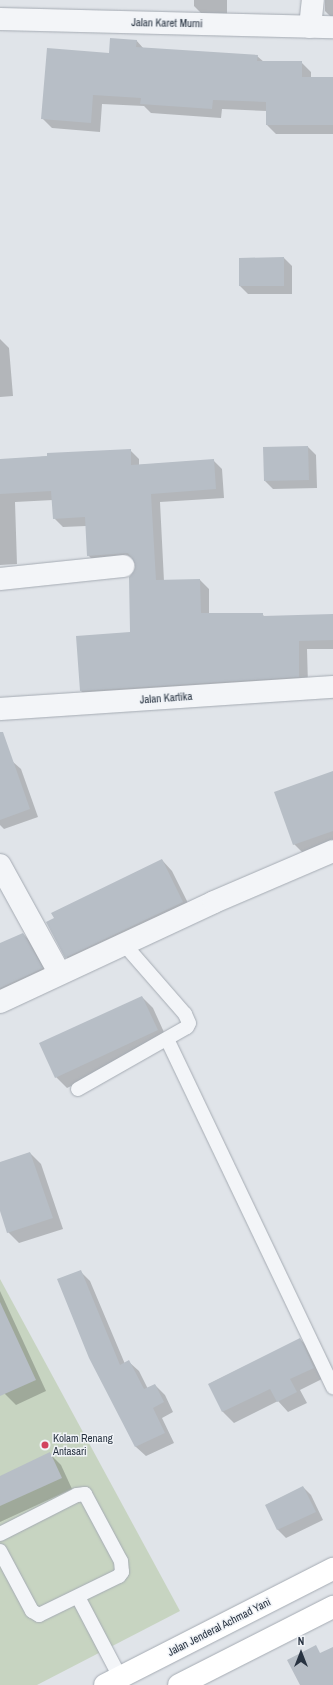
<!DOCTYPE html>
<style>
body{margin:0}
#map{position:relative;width:333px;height:1685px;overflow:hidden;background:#e0e4e9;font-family:"Archivo Narrow",sans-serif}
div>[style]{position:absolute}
.green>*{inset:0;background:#c7d4c1}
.shadow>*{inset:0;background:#0003}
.building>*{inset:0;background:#b7bec6}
.roads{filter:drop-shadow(0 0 1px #a5abb3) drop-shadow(0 0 1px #a5abb3)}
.service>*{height:14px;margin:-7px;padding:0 7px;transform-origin:7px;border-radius:7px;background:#f3f5f8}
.minor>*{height:22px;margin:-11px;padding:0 11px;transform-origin:11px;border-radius:11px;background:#f3f5f8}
.trunk>*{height:22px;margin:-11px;padding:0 11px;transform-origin:11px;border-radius:11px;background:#fff}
.dots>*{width:11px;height:11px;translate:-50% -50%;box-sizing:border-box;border:2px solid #f0f3f7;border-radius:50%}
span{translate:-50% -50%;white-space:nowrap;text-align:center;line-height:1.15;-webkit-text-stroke:3px #f0f3f7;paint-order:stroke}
.street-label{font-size:11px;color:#283341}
.poi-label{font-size:11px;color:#283341}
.left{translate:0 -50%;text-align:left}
.north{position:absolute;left:281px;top:1633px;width:40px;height:40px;-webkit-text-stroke:3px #f0f3f7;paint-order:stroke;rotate:0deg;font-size:11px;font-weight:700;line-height:16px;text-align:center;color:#283341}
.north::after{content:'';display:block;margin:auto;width:14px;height:18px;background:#283341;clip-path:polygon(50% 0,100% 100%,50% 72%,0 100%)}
</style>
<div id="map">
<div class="green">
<div style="clip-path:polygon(0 1279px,180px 1611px,37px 1685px,0 1685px)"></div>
</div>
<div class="shadow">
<div style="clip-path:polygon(194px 0,227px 0,227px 15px,202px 14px,194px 6px)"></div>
<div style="clip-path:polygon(325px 0,333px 0,333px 19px,325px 11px)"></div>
<div style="clip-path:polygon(136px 40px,144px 49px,257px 56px,264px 62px,301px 62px,311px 72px,311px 78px,333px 78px,333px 134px,276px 134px,267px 125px,267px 111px,222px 109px,221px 118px,151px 113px,144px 106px,102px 104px,100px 132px,52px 128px,42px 118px,110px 54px)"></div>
<div style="clip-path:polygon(284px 258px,292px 266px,292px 294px,248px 294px,240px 286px,240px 259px)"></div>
<div style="clip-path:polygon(0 339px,9px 348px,13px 396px,0 397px)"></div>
<div style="clip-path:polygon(308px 447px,316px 455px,317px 488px,273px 489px,265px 481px)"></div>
<div style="clip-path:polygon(130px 450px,139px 459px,139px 465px,213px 460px,222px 469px,224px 498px,160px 502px,164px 581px,200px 580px,209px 589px,209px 614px,262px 614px,265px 617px,333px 615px,333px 649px,307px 649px,308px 685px,90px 700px,81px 691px,131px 633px,136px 564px,135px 562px,97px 564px,88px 555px,86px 526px,63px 527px,54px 518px,53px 500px,15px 502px,17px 564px,0 565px,0 460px)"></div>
<div style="clip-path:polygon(12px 761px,21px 769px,38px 817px,4px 829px,0 825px,0 765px)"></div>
<div style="clip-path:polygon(333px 772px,333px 845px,305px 855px,294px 844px)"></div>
<div style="clip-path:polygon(162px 860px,172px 871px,193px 913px,77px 968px,66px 957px)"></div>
<div style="clip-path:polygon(23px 934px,34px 945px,53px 979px,0 1007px,0 945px)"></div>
<div style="clip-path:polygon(142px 997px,153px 1008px,168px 1041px,67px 1088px,56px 1077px)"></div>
<div style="clip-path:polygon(30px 1153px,41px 1164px,63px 1229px,19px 1243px,8px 1232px,0 1208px,0 1163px)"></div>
<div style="clip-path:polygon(80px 1271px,90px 1281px,125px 1364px,129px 1362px,139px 1371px,148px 1389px,155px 1385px,165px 1395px,173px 1412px,162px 1418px,174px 1443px,146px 1456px,136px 1447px,90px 1357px)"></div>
<div style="clip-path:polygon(0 1291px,46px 1391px,16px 1405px,5px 1394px,0 1382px)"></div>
<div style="clip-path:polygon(300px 1339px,311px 1350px,324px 1378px,300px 1390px,307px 1403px,288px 1412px,278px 1401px,234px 1423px,223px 1412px,209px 1384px)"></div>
<div style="clip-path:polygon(50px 1454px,61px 1465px,72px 1489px,0 1522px,0 1477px)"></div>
<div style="clip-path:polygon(303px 1487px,311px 1495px,323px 1520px,286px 1538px,278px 1530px,266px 1505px)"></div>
</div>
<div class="building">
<div style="clip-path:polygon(110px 38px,137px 40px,136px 47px,258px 55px,257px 61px,302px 61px,302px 77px,333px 77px,333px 125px,266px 125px,266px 102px,213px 100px,212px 109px,140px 104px,141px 98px,93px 95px,91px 123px,41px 119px,47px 48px,109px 53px)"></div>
<div style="clip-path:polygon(284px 257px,284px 286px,239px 286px,239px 258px)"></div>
<div style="clip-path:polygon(308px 446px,309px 480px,264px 481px,263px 447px)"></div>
<div style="clip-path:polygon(131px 449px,131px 465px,214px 459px,216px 489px,151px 494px,156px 580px,200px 579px,201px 613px,263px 613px,263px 616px,333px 614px,333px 640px,299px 641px,299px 677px,80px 691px,76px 636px,130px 632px,129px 577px,134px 571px,135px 564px,128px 553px,87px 556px,85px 517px,53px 519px,51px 491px,0 494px,0 459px,47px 456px,47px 453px)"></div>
<div style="clip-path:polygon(0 732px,3px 732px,30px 809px,0 820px)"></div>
<div style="clip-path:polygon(333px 771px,333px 831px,293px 845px,274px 792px)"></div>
<div style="clip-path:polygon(162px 859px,183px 902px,65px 958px,46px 922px,54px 918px,51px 913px)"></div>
<div style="clip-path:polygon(23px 933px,43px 968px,0 988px,0 943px)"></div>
<div style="clip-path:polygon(142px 996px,158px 1030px,55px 1078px,39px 1043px)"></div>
<div style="clip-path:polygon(30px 1152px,53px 1218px,7px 1233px,0 1211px,0 1162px)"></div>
<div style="clip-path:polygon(81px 1270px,120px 1365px,129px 1360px,144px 1389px,155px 1384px,164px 1402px,153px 1408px,165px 1433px,135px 1447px,89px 1358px,57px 1279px)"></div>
<div style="clip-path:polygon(0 1302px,36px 1380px,0 1396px)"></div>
<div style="clip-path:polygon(300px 1338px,314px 1368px,290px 1379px,297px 1392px,277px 1402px,270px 1389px,222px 1412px,208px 1384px)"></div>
<div style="clip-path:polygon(50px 1452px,62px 1478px,0 1506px,0 1476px)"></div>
<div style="clip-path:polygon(303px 1486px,316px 1512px,277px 1530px,265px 1505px)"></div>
<div style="clip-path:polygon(316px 1645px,320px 1653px,333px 1647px,333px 1685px,300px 1685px,287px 1660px)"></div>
</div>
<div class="roads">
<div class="service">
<div style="left:167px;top:1039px;width:386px;rotate:64.5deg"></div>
<div style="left:78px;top:1089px;width:125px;rotate:-29.6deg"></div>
<div style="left:187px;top:1027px;width:4px;rotate:-63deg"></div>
<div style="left:189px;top:1023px;width:10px;rotate:-114deg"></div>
<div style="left:185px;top:1014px;width:93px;rotate:-131.1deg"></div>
<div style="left:0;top:1534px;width:86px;rotate:-26.9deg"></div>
<div style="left:77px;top:1495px;width:8px;rotate:-7deg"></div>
<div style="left:85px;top:1494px;width:76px;rotate:61.8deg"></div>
<div style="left:121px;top:1561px;width:11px;rotate:85deg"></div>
<div style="left:122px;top:1572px;width:5px;rotate:127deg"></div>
<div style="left:119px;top:1576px;width:89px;rotate:154deg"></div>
<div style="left:39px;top:1615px;width:8px;rotate:-150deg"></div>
<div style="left:32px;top:1611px;width:68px;rotate:-118.1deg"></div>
<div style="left:78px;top:1597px;width:90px;rotate:62.3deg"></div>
</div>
<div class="minor">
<div style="left:0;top:19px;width:333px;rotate:1.4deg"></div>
<div style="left:310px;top:27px;width:27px;rotate:-84deg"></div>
<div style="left:0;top:579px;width:124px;rotate:-6deg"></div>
<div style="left:0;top:709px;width:334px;rotate:-3.8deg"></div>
<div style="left:0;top:865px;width:124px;rotate:61.2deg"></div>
<div style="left:0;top:1002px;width:236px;rotate:-25deg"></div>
<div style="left:214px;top:902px;width:129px;rotate:-23.2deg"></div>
</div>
<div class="trunk">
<div style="left:105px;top:1685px;width:256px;rotate:-27deg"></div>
<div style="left:179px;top:1685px;width:173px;rotate:-26.9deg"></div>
</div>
</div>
<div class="dots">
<div style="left:45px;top:1445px;background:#d2425f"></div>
</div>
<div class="street-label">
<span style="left:167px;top:23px;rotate:1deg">Jalan Karet Murni</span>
<span style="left:166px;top:698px;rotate:-4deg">Jalan Kartika</span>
<span style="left:219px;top:1627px;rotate:-27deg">Jalan Jenderal Achmad Yani</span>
</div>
<div class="poi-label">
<span class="left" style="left:53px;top:1445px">Kolam Renang<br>Antasari</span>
</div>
<div class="north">N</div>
</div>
